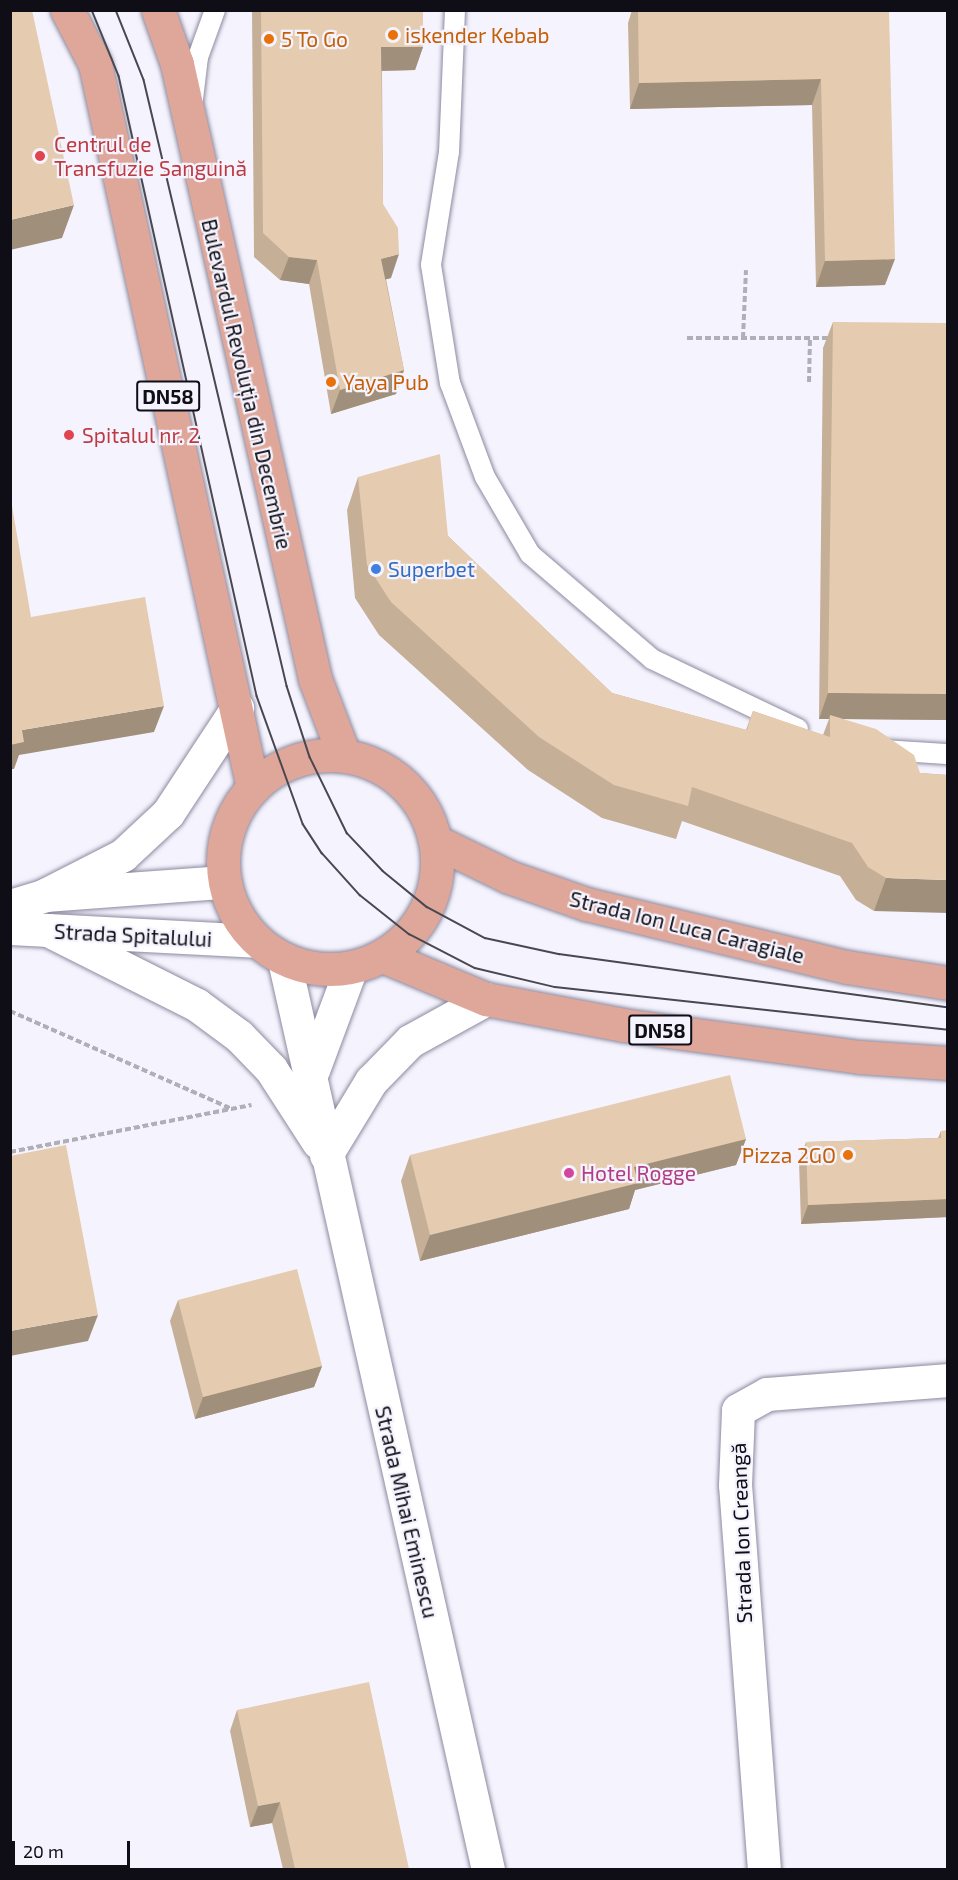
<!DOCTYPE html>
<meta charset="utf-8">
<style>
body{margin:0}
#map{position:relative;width:958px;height:1880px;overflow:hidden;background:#f5f4fe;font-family:"Exo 2",sans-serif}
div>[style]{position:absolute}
.path>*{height:4px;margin-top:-2px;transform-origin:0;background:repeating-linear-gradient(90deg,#b0afb8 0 6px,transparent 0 9px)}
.roads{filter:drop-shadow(0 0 2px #8c8aa0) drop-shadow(0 0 2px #8c8aa0)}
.lane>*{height:20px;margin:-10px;padding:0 10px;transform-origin:10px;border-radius:10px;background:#fff}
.street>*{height:33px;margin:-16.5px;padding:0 16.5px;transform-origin:16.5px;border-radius:16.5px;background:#fff}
.secondary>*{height:33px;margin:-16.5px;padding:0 16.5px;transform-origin:16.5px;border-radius:16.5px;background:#fff}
.primary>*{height:33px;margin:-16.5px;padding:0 16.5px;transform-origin:16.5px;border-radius:16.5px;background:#dfa79a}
.primary>.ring{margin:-16.5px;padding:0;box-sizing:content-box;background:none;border:33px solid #dfa79a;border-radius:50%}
.tram>*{height:1.5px;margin:-0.75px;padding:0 0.75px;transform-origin:0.75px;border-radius:0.75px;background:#494850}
.wall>*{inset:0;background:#c5af97}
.shaded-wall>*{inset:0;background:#a08f7b}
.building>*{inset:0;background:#e5ccb0}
.dots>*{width:16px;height:16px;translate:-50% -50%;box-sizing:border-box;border:3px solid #f5f4fe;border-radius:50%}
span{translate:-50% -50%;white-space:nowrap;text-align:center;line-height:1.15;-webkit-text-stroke:4.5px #f5f4fe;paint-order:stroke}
.shield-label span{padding:2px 4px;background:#f5f4fe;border:2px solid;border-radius:4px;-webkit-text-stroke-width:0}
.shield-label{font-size:20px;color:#0f0e16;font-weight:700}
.food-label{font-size:21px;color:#c56008}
.left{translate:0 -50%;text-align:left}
.right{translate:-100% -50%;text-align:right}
.health-label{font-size:21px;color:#be3a42}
.street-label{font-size:21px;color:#0f0e16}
.shop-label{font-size:21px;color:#366cbe}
.hotel-label{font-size:21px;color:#b23c85}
.frame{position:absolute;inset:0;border:12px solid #0f0e16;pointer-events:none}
.scale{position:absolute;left:12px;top:1841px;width:118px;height:27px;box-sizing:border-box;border:3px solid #0f0e16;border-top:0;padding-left:8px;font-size:18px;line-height:21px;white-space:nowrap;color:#0f0e16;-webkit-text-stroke:4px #f5f4fe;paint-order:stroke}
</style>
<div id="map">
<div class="path">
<div style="left:687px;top:338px;width:143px"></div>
<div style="left:743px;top:338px;width:68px;rotate:-87.5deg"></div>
<div style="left:809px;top:382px;width:44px;rotate:-88.7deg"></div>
<div style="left:10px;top:1011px;width:243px;rotate:23.8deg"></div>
<div style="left:10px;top:1152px;width:246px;rotate:-11deg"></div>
</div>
<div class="roads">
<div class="lane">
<div style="left:455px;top:10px;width:142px;rotate:92.4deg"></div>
<div style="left:449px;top:152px;width:114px;rotate:99.1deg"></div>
<div style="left:431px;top:265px;width:120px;rotate:80.9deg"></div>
<div style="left:450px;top:383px;width:100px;rotate:69.6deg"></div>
<div style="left:485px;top:477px;width:89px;rotate:59.7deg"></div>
<div style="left:530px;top:554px;width:161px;rotate:40.7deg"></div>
<div style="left:652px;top:659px;width:162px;rotate:25.6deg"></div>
<div style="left:193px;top:99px;width:42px;rotate:-83.2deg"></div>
<div style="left:198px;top:57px;width:50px;rotate:-70.1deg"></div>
<div style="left:884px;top:750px;width:64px;rotate:3.6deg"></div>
</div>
<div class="street">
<div style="left:48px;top:930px;width:167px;rotate:26.7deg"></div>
<div style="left:197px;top:1005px;width:52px;rotate:36.4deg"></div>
<div style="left:239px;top:1036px;width:46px;rotate:45.9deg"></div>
<div style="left:271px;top:1069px;width:87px;rotate:57.2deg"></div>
<div style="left:284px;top:960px;width:933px;rotate:77.36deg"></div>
<div style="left:313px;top:1070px;width:109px;rotate:-69.6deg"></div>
<div style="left:326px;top:1155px;width:87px;rotate:-58.7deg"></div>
<div style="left:371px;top:1081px;width:56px;rotate:-45.7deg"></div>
<div style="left:410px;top:1041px;width:87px;rotate:-28.9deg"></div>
<div style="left:764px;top:1870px;width:386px;rotate:-94.3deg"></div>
<div style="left:735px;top:1485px;width:75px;rotate:-87.7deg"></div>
<div style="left:738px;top:1410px;width:33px;rotate:-29deg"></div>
<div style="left:767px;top:1394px;width:182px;rotate:-4.4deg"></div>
</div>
<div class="secondary">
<div style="left:45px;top:895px;width:88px;rotate:-27.1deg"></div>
<div style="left:123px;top:855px;width:62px;rotate:-43deg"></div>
<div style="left:168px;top:813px;width:126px;rotate:-56.7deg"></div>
<div style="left:10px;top:906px;width:37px;rotate:-17deg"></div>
<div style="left:45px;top:895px;width:179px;rotate:-4.2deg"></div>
<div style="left:10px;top:928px;width:246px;rotate:3deg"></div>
</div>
<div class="primary">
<div style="left:67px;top:10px;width:61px;rotate:62.6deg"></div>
<div style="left:95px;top:64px;width:741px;rotate:77.69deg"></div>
<div style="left:158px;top:10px;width:57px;rotate:70.6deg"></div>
<div style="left:177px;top:64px;width:630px;rotate:77.35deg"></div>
<div style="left:315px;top:679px;width:81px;rotate:69.1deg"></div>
<div class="ring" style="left:223px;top:755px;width:181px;height:181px"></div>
<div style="left:435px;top:841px;width:82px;rotate:25.9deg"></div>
<div style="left:509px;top:877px;width:82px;rotate:19.3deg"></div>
<div style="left:586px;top:904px;width:268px;rotate:13.6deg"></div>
<div style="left:847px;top:967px;width:102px;rotate:9deg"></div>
<div style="left:383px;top:956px;width:112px;rotate:22.7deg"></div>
<div style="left:486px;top:999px;width:139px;rotate:10.7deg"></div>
<div style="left:623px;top:1025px;width:239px;rotate:7.7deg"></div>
<div style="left:860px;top:1057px;width:88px;rotate:3.9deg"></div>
</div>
</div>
<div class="tram">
<div style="left:92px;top:10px;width:71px;rotate:67.8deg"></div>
<div style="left:119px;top:76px;width:635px;rotate:77.45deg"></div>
<div style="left:257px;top:696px;width:136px;rotate:70.2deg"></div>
<div style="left:303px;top:824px;width:35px;rotate:57deg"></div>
<div style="left:322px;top:853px;width:57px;rotate:47.9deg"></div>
<div style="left:360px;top:895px;width:63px;rotate:38.5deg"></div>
<div style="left:409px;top:934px;width:74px;rotate:27.3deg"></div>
<div style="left:475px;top:968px;width:82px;rotate:13.4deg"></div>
<div style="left:555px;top:987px;width:395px;rotate:6.2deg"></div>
<div style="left:116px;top:10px;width:75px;rotate:68.2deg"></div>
<div style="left:144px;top:80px;width:623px;rotate:76.72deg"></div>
<div style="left:287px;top:686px;width:75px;rotate:72.1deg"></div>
<div style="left:310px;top:757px;width:85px;rotate:64deg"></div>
<div style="left:347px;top:833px;width:52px;rotate:46.5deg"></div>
<div style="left:383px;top:871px;width:57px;rotate:39.3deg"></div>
<div style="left:427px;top:907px;width:66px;rotate:28.1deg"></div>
<div style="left:485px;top:938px;width:76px;rotate:12.2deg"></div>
<div style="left:559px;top:954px;width:393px;rotate:7.8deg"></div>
</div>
<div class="wall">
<div style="clip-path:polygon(252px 10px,423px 10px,423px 47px,415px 70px,382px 71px,383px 204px,391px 278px,386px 279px,404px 370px,396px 394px,331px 414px,309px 284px,280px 280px,254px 257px)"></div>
<div style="clip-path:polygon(632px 10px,889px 10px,885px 285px,816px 287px,812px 105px,630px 109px,628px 23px)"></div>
<div style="clip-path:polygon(833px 322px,948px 720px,843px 719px,920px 773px,948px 775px,874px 911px,856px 900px,840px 876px,682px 821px,676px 839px,602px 818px,528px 770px,379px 635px,355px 598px,347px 510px,358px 477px,448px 536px,612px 693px,746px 730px,753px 711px,823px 735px,829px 719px,819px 719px,823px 348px)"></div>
<div style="clip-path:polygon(941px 1131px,948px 1217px,801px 1224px,799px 1161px,806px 1142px,938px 1138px)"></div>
<div style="clip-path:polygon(746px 1139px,736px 1165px,635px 1190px,629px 1209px,420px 1261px,401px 1181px,410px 1155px)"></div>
<div style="clip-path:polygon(178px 1300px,322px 1366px,314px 1387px,195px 1419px,170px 1321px)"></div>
<div style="clip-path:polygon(237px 1710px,409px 1869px,283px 1869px,272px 1823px,250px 1827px,230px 1731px)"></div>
</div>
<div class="shaded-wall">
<div style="clip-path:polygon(381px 47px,423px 47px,415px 70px,373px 71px)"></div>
<div style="clip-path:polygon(821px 79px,812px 105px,630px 109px,639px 83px)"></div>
<div style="clip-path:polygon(74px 205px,62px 238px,10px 250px,10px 220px)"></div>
<div style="clip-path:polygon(399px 254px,391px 278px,373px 283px,381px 259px)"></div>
<div style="clip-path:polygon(289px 257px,317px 260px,309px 284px,280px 280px)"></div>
<div style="clip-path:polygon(895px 259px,885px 285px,816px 287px,825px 261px)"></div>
<div style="clip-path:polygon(404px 370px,396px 394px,331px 414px,340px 390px)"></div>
<div style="clip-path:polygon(828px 693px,948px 694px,948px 720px,830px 719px,830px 715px,829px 719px,819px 719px)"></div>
<div style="clip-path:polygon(164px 706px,154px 732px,19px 755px,14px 769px,10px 769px,10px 745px,22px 730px)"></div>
<div style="clip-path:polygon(886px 878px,948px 880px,948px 913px,874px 911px)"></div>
<div style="clip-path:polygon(746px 1139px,736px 1165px,635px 1190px,629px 1209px,420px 1261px,430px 1235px,634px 1167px)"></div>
<div style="clip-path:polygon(948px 1199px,948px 1217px,801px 1224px,808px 1205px)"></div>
<div style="clip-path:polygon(98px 1315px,88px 1341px,10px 1356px,10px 1331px)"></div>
<div style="clip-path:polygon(322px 1366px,314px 1387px,195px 1419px,203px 1397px)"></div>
<div style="clip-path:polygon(280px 1802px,272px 1823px,250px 1827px,258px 1806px)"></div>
</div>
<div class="building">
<div style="clip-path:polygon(15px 10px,32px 10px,74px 205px,10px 220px,10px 11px)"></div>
<div style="clip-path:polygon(261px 10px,423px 10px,423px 47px,381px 47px,383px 204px,398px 228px,399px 254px,381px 259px,404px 370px,340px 390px,317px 260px,289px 257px,263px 233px)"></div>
<div style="clip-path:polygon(638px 10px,889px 10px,895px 259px,825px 261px,821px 79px,639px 83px)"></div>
<div style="clip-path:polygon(833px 322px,948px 323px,948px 694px,828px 693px)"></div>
<div style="clip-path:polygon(440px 454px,448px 536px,612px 693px,747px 730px,753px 711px,830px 737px,830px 715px,876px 729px,914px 755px,920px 773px,948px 775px,948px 880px,886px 878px,868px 867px,852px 843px,692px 787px,688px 806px,614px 785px,539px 737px,391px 602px,367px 565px,358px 477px)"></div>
<div style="clip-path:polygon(10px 494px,31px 617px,145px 597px,164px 706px,22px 730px,24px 742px,10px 745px)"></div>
<div style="clip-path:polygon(730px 1075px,746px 1139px,634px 1167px,638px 1183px,430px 1235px,410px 1155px)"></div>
<div style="clip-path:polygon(948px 1130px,948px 1199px,808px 1205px,806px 1142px,941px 1138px,941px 1131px)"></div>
<div style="clip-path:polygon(66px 1145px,98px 1315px,10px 1331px,10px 1156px)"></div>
<div style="clip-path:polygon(297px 1269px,322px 1366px,203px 1397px,178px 1300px)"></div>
<div style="clip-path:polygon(369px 1682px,409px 1869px,295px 1869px,280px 1802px,258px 1806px,237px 1710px)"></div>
</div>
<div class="dots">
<div style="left:393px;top:35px;background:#e8710a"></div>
<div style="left:269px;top:39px;background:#e8710a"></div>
<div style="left:40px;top:156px;background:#e0444e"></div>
<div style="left:331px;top:382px;background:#e8710a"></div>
<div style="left:69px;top:435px;background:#e0444e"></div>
<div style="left:376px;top:569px;background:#3f7fe0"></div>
<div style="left:848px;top:1155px;background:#e8710a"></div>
<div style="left:569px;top:1173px;background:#d1479c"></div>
</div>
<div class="shield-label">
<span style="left:168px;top:396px">DN58</span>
<span style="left:660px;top:1030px">DN58</span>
</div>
<div class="food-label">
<span class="left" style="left:405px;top:35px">iskender Kebab</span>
<span class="left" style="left:281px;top:39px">5 To Go</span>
<span class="left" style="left:343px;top:382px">Yaya Pub</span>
<span class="right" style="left:836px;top:1155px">Pizza 2GO</span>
</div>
<div class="health-label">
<span class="left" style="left:54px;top:156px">Centrul de<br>Transfuzie Sanguină</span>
<span class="left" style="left:82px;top:435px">Spitalul nr. 2</span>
</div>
<div class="street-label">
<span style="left:247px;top:384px;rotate:77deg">Bulevardul Revoluția din Decembrie</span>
<span style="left:687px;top:927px;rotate:14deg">Strada Ion Luca Caragiale</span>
<span style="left:133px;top:935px;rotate:3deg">Strada Spitalului</span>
<span style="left:407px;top:1512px;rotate:77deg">Strada Mihai Eminescu</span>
<span style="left:741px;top:1533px;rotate:-92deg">Strada Ion Creangă</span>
</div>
<div class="shop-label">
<span class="left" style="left:388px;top:569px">Superbet</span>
</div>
<div class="hotel-label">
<span class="left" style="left:581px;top:1173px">Hotel Rogge</span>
</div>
<div class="frame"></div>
<div class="scale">20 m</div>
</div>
